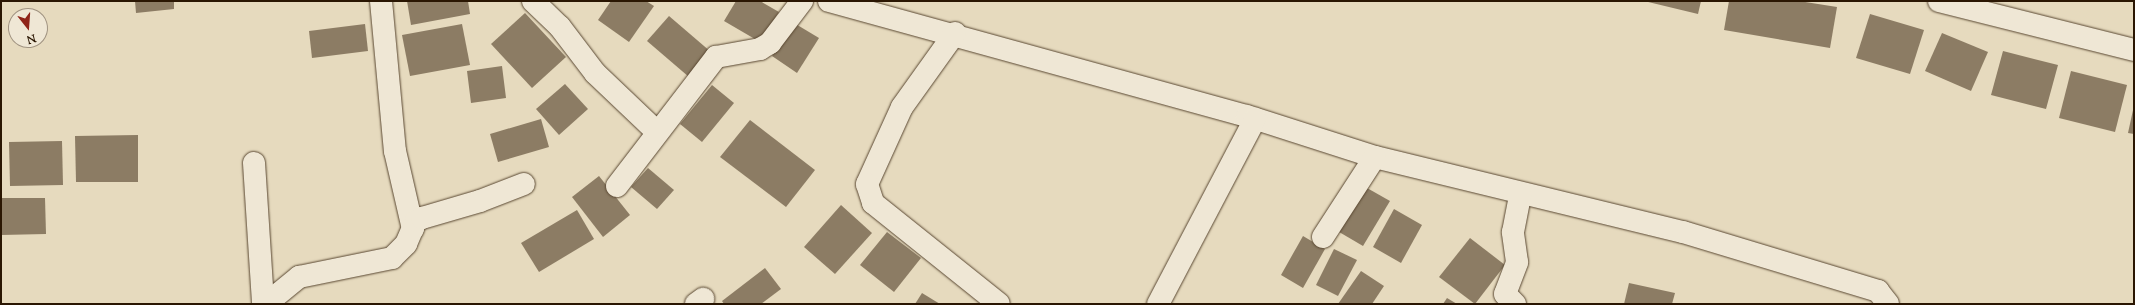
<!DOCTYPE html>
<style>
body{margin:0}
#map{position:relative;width:2135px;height:305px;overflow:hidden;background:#e6dabe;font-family:"Sorts Mill Goudy",serif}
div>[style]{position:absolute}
.building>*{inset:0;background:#8c7c64}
.roads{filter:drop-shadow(0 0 1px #594731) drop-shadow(0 0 1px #594731)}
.minor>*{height:22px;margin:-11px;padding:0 11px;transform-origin:11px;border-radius:11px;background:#efe7d5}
span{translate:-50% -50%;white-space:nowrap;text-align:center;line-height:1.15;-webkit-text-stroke:3px #efe7d5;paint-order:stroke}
.frame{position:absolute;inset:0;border:2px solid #2a1602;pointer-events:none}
.north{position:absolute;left:8px;top:8px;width:40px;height:40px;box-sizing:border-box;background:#efe7d5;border:1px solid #a09381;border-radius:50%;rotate:163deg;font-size:11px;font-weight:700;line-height:16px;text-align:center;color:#2a1602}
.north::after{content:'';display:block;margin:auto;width:14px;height:18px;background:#8f2418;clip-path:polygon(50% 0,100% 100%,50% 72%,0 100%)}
</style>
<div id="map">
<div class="building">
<div style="clip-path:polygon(135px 1px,174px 1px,174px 9px,136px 13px)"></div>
<div style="clip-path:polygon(407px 1px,468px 1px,470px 14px,411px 25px)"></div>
<div style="clip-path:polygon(611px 1px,646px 1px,654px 6px,629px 42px,598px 20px)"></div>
<div style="clip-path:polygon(736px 1px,760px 1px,779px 12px,760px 42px,724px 21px)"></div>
<div style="clip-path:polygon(1644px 1px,1701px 1px,1698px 14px)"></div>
<div style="clip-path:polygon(1729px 1px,1799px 1px,1837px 7px,1830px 48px,1724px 30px)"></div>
<div style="clip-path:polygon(525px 13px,566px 57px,532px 88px,491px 44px)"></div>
<div style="clip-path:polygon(1870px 14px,1924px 30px,1910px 74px,1856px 58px)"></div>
<div style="clip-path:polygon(669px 16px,711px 52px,689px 77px,647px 41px)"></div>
<div style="clip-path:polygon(794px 23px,819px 38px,797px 73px,772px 56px)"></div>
<div style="clip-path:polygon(365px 24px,368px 51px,312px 58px,309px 31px)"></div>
<div style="clip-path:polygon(462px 24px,470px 65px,410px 76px,402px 35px)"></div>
<div style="clip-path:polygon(1942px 33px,1988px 52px,1971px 91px,1925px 71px)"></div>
<div style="clip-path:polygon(2003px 51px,2058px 65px,2046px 109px,1991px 95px)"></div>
<div style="clip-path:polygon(502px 66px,506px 98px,471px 103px,467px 71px)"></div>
<div style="clip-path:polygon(2071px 71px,2127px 85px,2115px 132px,2059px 118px)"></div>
<div style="clip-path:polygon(565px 84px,588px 109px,559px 135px,536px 109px)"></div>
<div style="clip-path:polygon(712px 85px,734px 103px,702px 142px,680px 124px)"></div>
<div style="clip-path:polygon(2133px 110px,2134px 110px,2134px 134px,2128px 133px)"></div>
<div style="clip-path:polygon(541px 119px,549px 147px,498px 162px,490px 134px)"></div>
<div style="clip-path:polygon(750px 120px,815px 170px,786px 207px,720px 157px)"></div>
<div style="clip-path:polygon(138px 135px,138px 182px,76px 182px,75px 136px)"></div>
<div style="clip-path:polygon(62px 141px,63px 185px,10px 186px,9px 142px)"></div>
<div style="clip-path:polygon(648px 168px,674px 190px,657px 209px,631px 187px)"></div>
<div style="clip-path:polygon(599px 176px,630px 215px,603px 237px,572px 197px)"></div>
<div style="clip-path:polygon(1360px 184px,1390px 201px,1363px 246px,1334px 229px)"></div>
<div style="clip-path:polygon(1px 198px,45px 198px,46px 234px,1px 235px)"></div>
<div style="clip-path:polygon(841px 205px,872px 233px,835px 274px,804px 247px)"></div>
<div style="clip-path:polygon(1394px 209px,1422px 225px,1401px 263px,1373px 247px)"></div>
<div style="clip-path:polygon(577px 210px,594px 239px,539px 272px,521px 243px)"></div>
<div style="clip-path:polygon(887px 232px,921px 258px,894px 292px,860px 265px)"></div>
<div style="clip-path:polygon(1303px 236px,1325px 249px,1303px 288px,1281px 275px)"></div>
<div style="clip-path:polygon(1470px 238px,1505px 265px,1475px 304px,1439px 277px)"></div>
<div style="clip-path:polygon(1334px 249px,1357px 260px,1338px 296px,1316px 285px)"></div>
<div style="clip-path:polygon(765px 268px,781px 289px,761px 304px,724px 304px,722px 301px)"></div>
<div style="clip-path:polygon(1361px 271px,1384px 286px,1372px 304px,1338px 304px)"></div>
<div style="clip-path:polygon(1629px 283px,1675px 293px,1672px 304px,1624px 304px)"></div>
<div style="clip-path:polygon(922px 293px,940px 304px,915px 304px)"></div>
<div style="clip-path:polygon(1447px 298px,1457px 304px,1443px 304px)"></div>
</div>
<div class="roads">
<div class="minor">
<div style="left:381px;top:1px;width:151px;rotate:84.7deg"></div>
<div style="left:395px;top:151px;width:80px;rotate:77deg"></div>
<div style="left:533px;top:1px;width:37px;rotate:44deg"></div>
<div style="left:560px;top:27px;width:58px;rotate:52.7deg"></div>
<div style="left:595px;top:73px;width:86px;rotate:43.6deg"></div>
<div style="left:829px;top:1px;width:434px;rotate:15.4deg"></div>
<div style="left:1247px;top:116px;width:134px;rotate:17.8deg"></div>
<div style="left:1375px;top:157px;width:317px;rotate:13.7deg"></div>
<div style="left:1683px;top:232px;width:204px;rotate:16.8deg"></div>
<div style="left:1878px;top:291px;width:16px;rotate:52deg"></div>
<div style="left:1939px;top:1px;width:201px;rotate:14.1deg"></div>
<div style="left:955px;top:33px;width:91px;rotate:125.6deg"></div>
<div style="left:902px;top:107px;width:85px;rotate:114.4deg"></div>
<div style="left:867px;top:184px;width:20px;rotate:72deg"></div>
<div style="left:873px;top:203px;width:161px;rotate:38.7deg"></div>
<div style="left:254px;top:163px;width:141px;rotate:86.3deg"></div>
<div style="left:617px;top:186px;width:163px;rotate:-52.5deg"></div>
<div style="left:716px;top:57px;width:45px;rotate:-10.3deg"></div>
<div style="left:760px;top:49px;width:12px;rotate:-31deg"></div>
<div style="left:770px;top:43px;width:53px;rotate:-52.7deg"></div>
<div style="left:1323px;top:237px;width:95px;rotate:-57deg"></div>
<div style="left:266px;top:304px;width:43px;rotate:-39.3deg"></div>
<div style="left:299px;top:277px;width:95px;rotate:-11.5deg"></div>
<div style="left:392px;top:258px;width:20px;rotate:-45deg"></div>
<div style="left:406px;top:244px;width:25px;rotate:-67deg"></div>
<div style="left:416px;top:221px;width:7px;rotate:-27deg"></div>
<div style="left:422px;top:218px;width:60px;rotate:-16.3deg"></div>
<div style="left:480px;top:201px;width:47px;rotate:-21.1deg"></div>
<div style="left:696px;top:304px;width:9px;rotate:-36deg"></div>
<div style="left:1158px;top:304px;width:209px;rotate:-62.3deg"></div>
<div style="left:1515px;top:304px;width:14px;rotate:-135deg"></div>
<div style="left:1505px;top:294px;width:34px;rotate:-69deg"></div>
<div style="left:1517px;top:262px;width:30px;rotate:-98deg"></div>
<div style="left:1513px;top:232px;width:38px;rotate:-79deg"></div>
</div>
</div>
<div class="frame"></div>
<div class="north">N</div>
</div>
